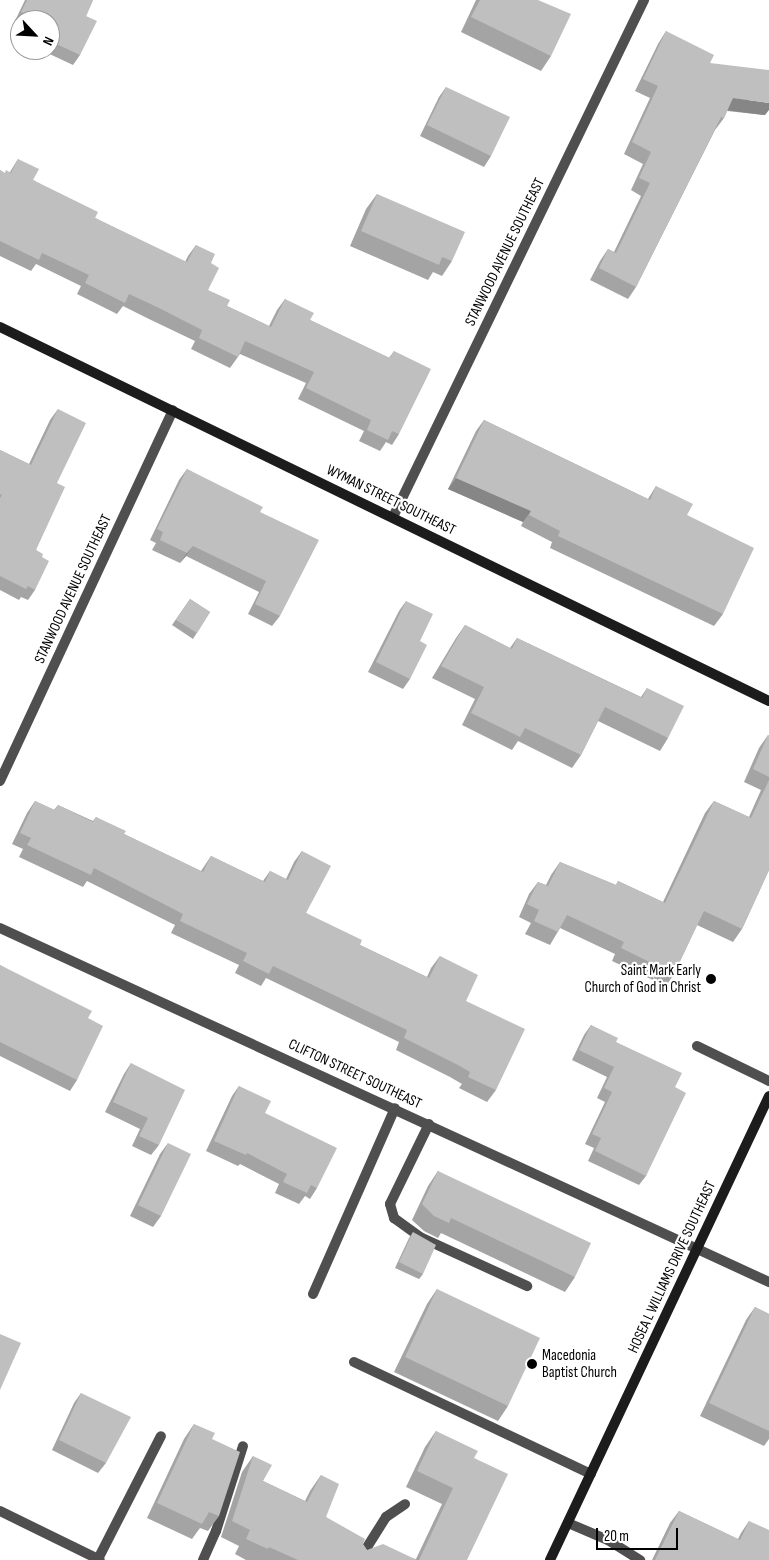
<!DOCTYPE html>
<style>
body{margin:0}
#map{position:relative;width:769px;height:1560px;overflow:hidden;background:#fff;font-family:"Sofia Sans Condensed",sans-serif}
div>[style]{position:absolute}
.lane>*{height:10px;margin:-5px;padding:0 5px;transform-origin:5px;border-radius:5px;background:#4f4f4f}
.street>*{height:10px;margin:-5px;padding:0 5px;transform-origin:5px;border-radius:5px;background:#4f4f4f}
.secondary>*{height:10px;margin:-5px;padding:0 5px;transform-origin:5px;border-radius:5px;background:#1c1c1c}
.wall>*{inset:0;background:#a4a4a4}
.shaded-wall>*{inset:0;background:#868686}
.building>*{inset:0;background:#bfbfbf}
.dots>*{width:14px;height:14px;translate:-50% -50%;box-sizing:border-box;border:2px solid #fff;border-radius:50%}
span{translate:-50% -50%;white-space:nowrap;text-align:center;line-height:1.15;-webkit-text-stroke:4.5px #fff;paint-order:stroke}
.street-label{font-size:15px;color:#000}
.poi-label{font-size:15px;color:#000}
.right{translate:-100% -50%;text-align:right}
.left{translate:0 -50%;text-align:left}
.north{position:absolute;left:10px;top:10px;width:50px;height:50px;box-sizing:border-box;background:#fff;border:1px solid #999;border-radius:50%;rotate:115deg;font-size:14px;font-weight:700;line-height:20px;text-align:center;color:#000}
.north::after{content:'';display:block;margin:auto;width:18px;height:22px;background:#000;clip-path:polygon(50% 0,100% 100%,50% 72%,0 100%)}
.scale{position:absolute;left:596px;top:1528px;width:82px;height:22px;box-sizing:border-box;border:2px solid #000;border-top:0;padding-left:6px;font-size:15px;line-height:18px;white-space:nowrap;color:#000;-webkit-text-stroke:4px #fff;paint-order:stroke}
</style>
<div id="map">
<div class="lane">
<div style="left:697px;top:1046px;width:80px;rotate:25.9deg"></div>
<div style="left:429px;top:1124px;width:89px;rotate:116deg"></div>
<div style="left:390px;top:1204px;width:15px;rotate:74deg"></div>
<div style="left:394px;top:1218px;width:32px;rotate:36deg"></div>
<div style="left:420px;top:1237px;width:118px;rotate:24.6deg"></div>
<div style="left:313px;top:1294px;width:203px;rotate:-66.2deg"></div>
<div style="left:354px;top:1362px;width:262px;rotate:25.3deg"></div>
<div style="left:568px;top:1523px;width:43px;rotate:23deg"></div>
<div style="left:608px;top:1540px;width:38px;rotate:32deg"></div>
<div style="left:98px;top:1559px;width:138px;rotate:-62.9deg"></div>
<div style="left:203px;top:1560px;width:32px;rotate:-66deg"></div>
<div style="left:216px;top:1531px;width:89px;rotate:-72.4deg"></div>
<div style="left:359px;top:1560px;width:51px;rotate:-57.9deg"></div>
<div style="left:386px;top:1517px;width:23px;rotate:-34deg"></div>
</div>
<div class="street">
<div style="left:393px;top:517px;width:575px;rotate:-64.1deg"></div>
<div style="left:0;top:781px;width:409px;rotate:-65deg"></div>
<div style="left:0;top:928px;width:847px;rotate:24.72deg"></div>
<div style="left:0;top:1511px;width:111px;rotate:26.1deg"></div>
</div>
<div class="secondary">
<div style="left:0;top:327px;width:855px;rotate:25.94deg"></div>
<div style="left:550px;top:1560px;width:513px;rotate:-64.73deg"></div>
</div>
<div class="wall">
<div style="clip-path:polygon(25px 0,93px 0,86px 16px,80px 55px,73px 65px,41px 50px,50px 50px,50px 20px,20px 20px,20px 26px,14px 23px)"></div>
<div style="clip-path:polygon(476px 0,538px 0,551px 56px,541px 71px,461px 32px)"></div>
<div style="clip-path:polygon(666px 31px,710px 63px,765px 115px,727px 111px,724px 118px,715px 130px,636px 287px,628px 299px,590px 280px,600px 261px,608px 249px,614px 252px,641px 196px,631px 190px,643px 164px,624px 154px,650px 98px,635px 91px,658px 44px)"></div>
<div style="clip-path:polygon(20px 32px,20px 40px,17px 39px)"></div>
<div style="clip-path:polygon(446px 87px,491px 156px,484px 167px,420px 136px,439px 97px)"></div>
<div style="clip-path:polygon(18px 159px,33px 180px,95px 218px,185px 262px,188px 256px,196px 245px,211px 263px,208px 290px,227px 306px,269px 326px,277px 310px,285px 299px,310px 320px,389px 358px,394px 351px,399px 434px,392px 445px,386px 442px,380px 451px,359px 441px,364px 431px,298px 399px,306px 383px,240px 354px,230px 368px,191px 349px,195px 341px,149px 319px,123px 306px,117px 314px,77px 294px,81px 286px,36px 264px,31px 271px,0 256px,0 170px,4px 173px,10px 172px)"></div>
<div style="clip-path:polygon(377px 194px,452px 261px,442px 276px,433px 272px,428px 280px,350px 246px,366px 209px)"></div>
<div style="clip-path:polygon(58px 409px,57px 483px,36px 550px,42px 557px,35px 590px,28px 600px,21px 597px,19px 600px,0 590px,0 450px,29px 464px,50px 420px)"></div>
<div style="clip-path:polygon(484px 420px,648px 499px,656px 486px,687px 515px,723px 614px,714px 626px,550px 548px,552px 542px,521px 526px,523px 522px,448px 489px,476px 431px)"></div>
<div style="clip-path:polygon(187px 469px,260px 512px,280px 616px,272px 626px,248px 614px,259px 592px,186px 556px,180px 563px,152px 550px,156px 543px,150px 540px,179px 480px)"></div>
<div style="clip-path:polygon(190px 599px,210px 612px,193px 639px,172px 625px)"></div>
<div style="clip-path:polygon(406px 601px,420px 641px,410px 679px,403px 689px,368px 672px,399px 611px)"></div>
<div style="clip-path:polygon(465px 625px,510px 648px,517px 638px,641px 697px,647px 688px,668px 738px,660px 751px,598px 721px,581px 755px,572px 768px,518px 741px,512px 750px,462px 725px,475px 699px,432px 678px,456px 638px)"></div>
<div style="clip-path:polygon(768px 735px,769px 736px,769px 870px,742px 929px,733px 942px,697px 925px,674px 974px,666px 986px,612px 961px,615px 954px,560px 928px,550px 945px,525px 934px,531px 923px,519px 917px,529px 894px,538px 882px,546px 885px,551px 875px,560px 862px,616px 885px,618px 881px,663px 902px,705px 813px,714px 801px,749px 817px,761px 790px,744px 782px,759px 748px)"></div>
<div style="clip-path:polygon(35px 801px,54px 810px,58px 805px,93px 821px,96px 817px,124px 834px,201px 871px,211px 856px,263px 881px,270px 871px,286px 879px,294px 862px,302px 851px,306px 913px,360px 945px,427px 977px,431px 968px,440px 956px,466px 1001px,496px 1090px,487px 1102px,459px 1088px,462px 1084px,450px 1077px,396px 1050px,399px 1042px,266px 978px,261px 986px,235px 973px,239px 965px,171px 933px,175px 925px,87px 881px,83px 887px,19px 857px,23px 849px,12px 844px,27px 813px)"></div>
<div style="clip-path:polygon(0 965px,88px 1018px,77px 1080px,70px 1091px,0 1056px)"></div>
<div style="clip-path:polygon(591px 1025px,616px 1042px,675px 1087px,646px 1176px,639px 1185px,588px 1161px,594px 1148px,585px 1144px,605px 1102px,597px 1098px,607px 1077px,572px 1060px,584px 1035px)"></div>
<div style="clip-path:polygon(131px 1063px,159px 1145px,151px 1155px,132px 1146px,140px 1129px,105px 1112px,124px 1074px)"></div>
<div style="clip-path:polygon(239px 1086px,265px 1113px,317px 1188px,310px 1199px,305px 1196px,299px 1204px,275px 1193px,279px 1184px,240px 1164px,238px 1166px,206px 1151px,232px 1096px)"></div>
<div style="clip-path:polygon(168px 1143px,161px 1216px,153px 1227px,130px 1216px,160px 1154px)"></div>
<div style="clip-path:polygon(438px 1171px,575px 1277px,565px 1292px,441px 1233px,438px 1238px,424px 1231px,412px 1220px,428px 1186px)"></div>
<div style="clip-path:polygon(413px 1232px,423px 1274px,419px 1279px,395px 1268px,409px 1238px)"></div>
<div style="clip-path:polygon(437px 1289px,508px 1406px,498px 1421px,394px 1372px,427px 1304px)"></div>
<div style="clip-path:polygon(755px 1307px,769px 1314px,769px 1439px,764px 1446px,700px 1416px,746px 1320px)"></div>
<div style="clip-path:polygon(81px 1393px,106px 1463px,98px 1473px,52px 1450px,74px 1403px)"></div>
<div style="clip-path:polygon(194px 1424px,219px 1516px,208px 1531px,200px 1528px,192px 1539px,147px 1518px,184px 1439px)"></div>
<div style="clip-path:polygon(436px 1431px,474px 1458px,467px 1560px,246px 1560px,235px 1554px,239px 1546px,221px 1537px,242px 1472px,253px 1456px,263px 1481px,305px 1501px,310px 1491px,321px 1475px,326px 1517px,363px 1544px,367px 1550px,416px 1559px,442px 1504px,406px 1487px,425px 1447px)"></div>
<div style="clip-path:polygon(679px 1511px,738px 1539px,741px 1533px,749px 1521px,769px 1560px,652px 1560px,670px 1523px)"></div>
</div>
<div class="shaded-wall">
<div style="clip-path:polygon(733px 98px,769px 103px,769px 110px,765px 115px,725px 110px)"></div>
<div style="clip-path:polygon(456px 478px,531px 511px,523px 522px,448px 489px)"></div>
<div style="clip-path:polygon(193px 546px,186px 556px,180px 563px,187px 553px)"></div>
</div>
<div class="building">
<div style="clip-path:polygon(27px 0,93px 0,86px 16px,97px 21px,80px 55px,50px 41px,50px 20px,28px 20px,30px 16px,21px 12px)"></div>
<div style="clip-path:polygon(480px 0,538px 0,571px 14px,551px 56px,471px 17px)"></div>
<div style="clip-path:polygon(666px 31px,714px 55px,710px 63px,769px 70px,769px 103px,733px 98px,724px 118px,721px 117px,636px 287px,599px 268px,608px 249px,616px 253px,650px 183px,639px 178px,651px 152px,632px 142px,658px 86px,643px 79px)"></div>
<div style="clip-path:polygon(446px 87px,510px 117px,491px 156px,427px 125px)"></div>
<div style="clip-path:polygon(18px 159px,39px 169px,33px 180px,98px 212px,95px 218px,187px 262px,196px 245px,215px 254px,211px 263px,219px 268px,208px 290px,230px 300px,227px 306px,271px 327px,285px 299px,314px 313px,310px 320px,390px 358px,394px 351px,431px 369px,399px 434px,392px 431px,388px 440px,367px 430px,371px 420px,306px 388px,314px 372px,245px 341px,238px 357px,199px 338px,202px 330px,157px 307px,129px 294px,125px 303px,85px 283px,89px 275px,42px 253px,39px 260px,0 241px,0 170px,5px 173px,6px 170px,11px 173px)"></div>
<div style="clip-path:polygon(377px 194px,465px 232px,452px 261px,442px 257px,439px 265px,361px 231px)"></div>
<div style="clip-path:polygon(58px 409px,86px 423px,57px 483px,65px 487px,36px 550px,43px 554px,42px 557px,49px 561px,35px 590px,28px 586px,26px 589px,0 576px,0 498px,2px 495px,0 494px,0 450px,31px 465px)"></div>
<div style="clip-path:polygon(484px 420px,650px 500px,656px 486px,693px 504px,687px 515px,754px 548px,723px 614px,558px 536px,560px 531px,529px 515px,531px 511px,456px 478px)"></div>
<div style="clip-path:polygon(187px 469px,263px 507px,260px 512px,319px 540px,280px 616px,255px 604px,266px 581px,193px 546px,187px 553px,160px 540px,163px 532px,157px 529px)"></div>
<div style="clip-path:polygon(190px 599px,210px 612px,197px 633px,176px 620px)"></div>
<div style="clip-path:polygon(406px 601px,433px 614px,420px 641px,427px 645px,410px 679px,376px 662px)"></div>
<div style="clip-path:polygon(465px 625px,512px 649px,517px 638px,642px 698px,647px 688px,684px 706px,668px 738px,605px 707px,581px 755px,525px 728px,520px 737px,471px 713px,484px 687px,441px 666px)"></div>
<div style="clip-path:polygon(768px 735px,769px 736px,769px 777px,753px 769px)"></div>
<div style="clip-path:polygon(769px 780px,769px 870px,742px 929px,704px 911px,674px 974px,621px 948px,624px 942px,567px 915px,558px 932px,534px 921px,539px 910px,527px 904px,538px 882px,548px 886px,560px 862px,616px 885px,618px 881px,665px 903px,714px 801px,751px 818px)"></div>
<div style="clip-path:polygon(35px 801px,55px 810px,58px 805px,93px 822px,96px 817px,126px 831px,124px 834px,203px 872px,211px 856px,265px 882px,270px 871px,288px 880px,302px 851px,331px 866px,306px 913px,362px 940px,360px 945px,429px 978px,440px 956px,478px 975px,466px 1001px,525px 1029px,496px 1090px,468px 1077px,470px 1072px,458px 1065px,404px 1038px,407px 1030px,273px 966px,269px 974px,243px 961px,247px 953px,180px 921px,183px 914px,94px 868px,91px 875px,27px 845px,31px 838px,20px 833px)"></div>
<div style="clip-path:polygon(0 965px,92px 1011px,88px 1018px,103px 1026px,77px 1080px,0 1042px)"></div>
<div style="clip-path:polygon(591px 1025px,618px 1038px,616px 1042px,682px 1073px,675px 1087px,686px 1093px,646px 1176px,595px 1151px,601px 1138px,592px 1134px,612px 1092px,604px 1088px,614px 1067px,579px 1050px)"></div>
<div style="clip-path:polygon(131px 1063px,185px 1090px,159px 1145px,139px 1136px,148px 1118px,113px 1102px)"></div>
<div style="clip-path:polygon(239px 1086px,271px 1101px,265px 1113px,337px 1148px,317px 1188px,311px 1185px,307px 1193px,283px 1182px,287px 1174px,247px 1153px,246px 1155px,214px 1141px)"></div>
<div style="clip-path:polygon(168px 1143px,191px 1154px,161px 1216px,138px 1205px)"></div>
<div style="clip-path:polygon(438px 1171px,591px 1243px,575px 1277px,451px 1218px,449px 1223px,434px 1216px,422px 1204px)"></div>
<div style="clip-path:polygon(413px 1232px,436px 1245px,423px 1274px,399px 1262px)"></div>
<div style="clip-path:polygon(437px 1289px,540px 1338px,508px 1406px,405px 1357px)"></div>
<div style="clip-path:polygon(755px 1307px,769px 1314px,769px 1431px,709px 1403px)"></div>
<div style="clip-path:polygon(0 1334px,21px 1343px,0 1390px)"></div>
<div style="clip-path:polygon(81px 1393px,131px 1417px,106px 1463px,59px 1440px)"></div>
<div style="clip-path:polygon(194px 1424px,215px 1433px,212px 1439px,240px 1452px,219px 1516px,209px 1512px,202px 1524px,157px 1503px)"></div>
<div style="clip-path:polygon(436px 1431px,478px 1451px,474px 1458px,508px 1474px,467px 1560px,419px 1560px,453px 1488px,417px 1471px)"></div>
<div style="clip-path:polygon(253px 1456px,272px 1465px,263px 1481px,307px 1502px,321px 1475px,339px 1484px,326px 1517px,365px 1539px,363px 1544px,367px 1550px,383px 1544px,417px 1560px,298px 1560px,269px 1547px,268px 1549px,246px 1539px,250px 1530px,232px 1521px)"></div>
<div style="clip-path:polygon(679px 1511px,740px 1540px,749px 1521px,769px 1530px,769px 1560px,655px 1560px)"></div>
</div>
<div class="dots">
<div style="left:711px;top:979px;background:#000"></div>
<div style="left:532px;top:1364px;background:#000"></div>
</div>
<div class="street-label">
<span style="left:505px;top:252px;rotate:-64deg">STANWOOD AVENUE SOUTHEAST</span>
<span style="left:391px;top:500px;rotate:26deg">WYMAN STREET SOUTHEAST</span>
<span style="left:73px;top:589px;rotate:-65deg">STANWOOD AVENUE SOUTHEAST</span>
<span style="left:355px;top:1074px;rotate:25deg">CLIFTON STREET SOUTHEAST</span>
<span style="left:672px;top:1267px;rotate:-65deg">HOSEA L WILLIAMS DRIVE SOUTHEAST</span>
</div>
<div class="poi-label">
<span class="right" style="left:701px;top:979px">Saint Mark Early<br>Church of God in Christ</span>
<span class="left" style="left:542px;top:1364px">Macedonia<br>Baptist Church</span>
</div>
<div class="north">N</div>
<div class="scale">20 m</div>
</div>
